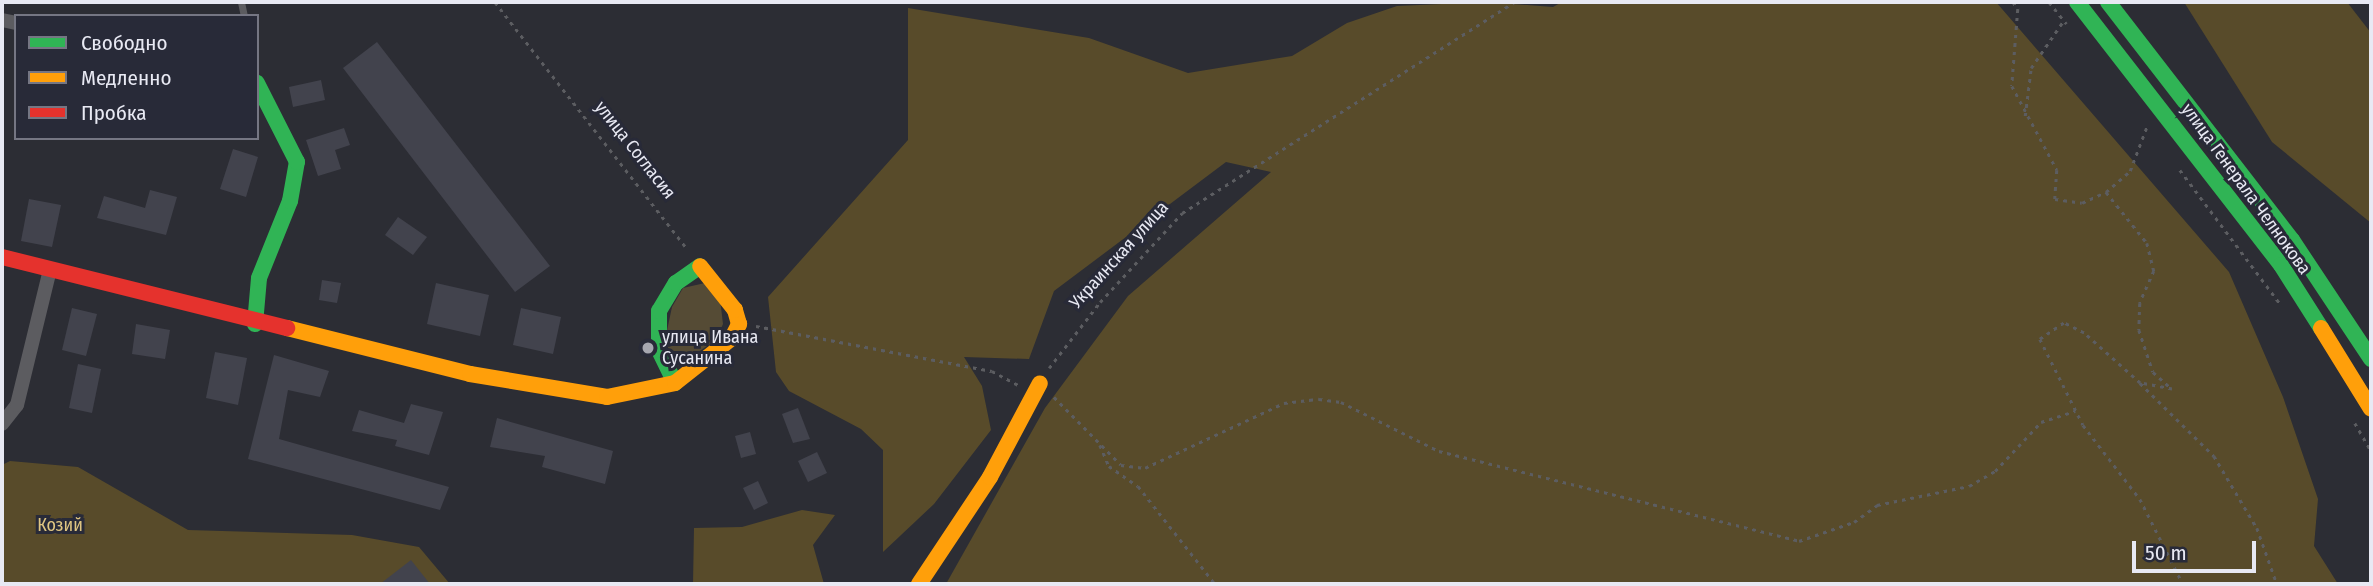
<!DOCTYPE html>
<meta charset="utf-8">
<style>
body{margin:0}
#map{position:relative;width:2373px;height:586px;overflow:hidden;background:#2c2d34;font-family:"Fira Sans Condensed",sans-serif}
div>[style]{position:absolute}
.green>*{inset:0;background:#554b35}
.forest>*{inset:0;background:#584b2a}
.building>*{inset:0;background:#42434d}
.path>*{height:2.5px;margin-top:-1.25px;transform-origin:0;background:repeating-linear-gradient(90deg,#5c5d61 0 3.5px,transparent 0 8.5px)}
.lane>*{height:7px;margin:-3.5px;padding:0 3.5px;transform-origin:3.5px;border-radius:3.5px;background:#5c5c60}
.street>*{height:14px;margin:-7px;padding:0 7px;transform-origin:7px;border-radius:7px;background:#5c5c60}
.fast>*{height:16px;margin:-8px;padding:0 8px;transform-origin:8px;border-radius:8px;background:#30b455}
.slow>*{height:16px;margin:-8px;padding:0 8px;transform-origin:8px;border-radius:8px;background:#ff9f0a}
.jam>*{height:16px;margin:-8px;padding:0 8px;transform-origin:8px;border-radius:8px;background:#e5322d}
.dots>*{width:19px;height:19px;translate:-50% -50%;box-sizing:border-box;border:4px solid #282a38;border-radius:50%}
span{translate:-50% -50%;white-space:nowrap;text-align:center;line-height:1.15;-webkit-text-stroke:6px #282a38;paint-order:stroke}
.street-label{font-size:18px;color:#e8e9f3}
.poi-label{font-size:18px;color:#e8e9f3}
.left{translate:0 -50%;text-align:left}
.park-label{font-size:18px;color:#e0c682}
.frame{position:absolute;inset:0;border:4px solid #e8e9f3;pointer-events:none}
.legend{position:absolute;left:14px;top:14px;width:245px;height:126px;box-sizing:border-box;background:#282a38;border:2px solid #757683;margin:0;padding:9px 12px;list-style:none;font-size:21px;color:#e8e9f3}
.legend li{display:flex;align-items:center;gap:14px;height:35px}
.legend b{width:35px;border:2px solid #757683}
.scale{position:absolute;left:2132px;top:541px;width:124px;height:32px;box-sizing:border-box;border:4px solid #e8e9f3;border-top:0;padding-left:9px;font-size:21px;line-height:24px;white-space:nowrap;color:#e8e9f3;-webkit-text-stroke:5px #282a38;paint-order:stroke}
</style>
<div id="map">
<div class="green">
<div style="clip-path:polygon(705px 283px,720px 299px,723px 324px,716px 340px,676px 367px,665px 340px,672px 307px,683px 288px)"></div>
</div>
<div class="forest">
<div style="clip-path:polygon(1487px 2px,1553px 7px,1562px 2px,1996px 2px,2229px 272px,2283px 397px,2318px 499px,2314px 546px,2338px 584px,946px 584px,1045px 408px,1128px 296px,1271px 172px,1226px 162px,1054px 291px,1029px 359px,964px 357px,982px 386px,991px 430px,934px 504px,883px 552px,883px 450px,861px 429px,789px 391px,776px 372px,768px 297px,908px 140px,908px 8px,1089px 38px,1188px 73px,1292px 56px,1347px 23px,1397px 6px)"></div>
<div style="clip-path:polygon(2184px 2px,2347px 2px,2371px 33px,2371px 223px,2272px 142px)"></div>
<div style="clip-path:polygon(10px 461px,78px 467px,188px 530px,352px 535px,419px 547px,450px 584px,2px 584px,2px 465px)"></div>
<div style="clip-path:polygon(802px 510px,835px 515px,813px 545px,824px 584px,693px 584px,694px 528px,742px 527px)"></div>
</div>
<div class="building">
<div style="clip-path:polygon(377px 42px,550px 266px,515px 292px,343px 68px)"></div>
<div style="clip-path:polygon(321px 80px,325px 100px,293px 107px,289px 87px)"></div>
<div style="clip-path:polygon(344px 128px,350px 145px,335px 150px,341px 169px,318px 176px,306px 140px)"></div>
<div style="clip-path:polygon(233px 149px,258px 157px,246px 197px,220px 189px)"></div>
<div style="clip-path:polygon(150px 190px,177px 197px,166px 235px,97px 218px,104px 196px,145px 208px)"></div>
<div style="clip-path:polygon(29px 199px,61px 205px,52px 247px,21px 241px)"></div>
<div style="clip-path:polygon(398px 217px,427px 237px,413px 255px,385px 235px)"></div>
<div style="clip-path:polygon(322px 280px,341px 283px,337px 303px,319px 300px)"></div>
<div style="clip-path:polygon(436px 283px,489px 295px,480px 336px,427px 324px)"></div>
<div style="clip-path:polygon(72px 308px,97px 314px,86px 356px,62px 350px)"></div>
<div style="clip-path:polygon(521px 308px,561px 317px,553px 354px,513px 345px)"></div>
<div style="clip-path:polygon(136px 324px,170px 330px,165px 359px,132px 354px)"></div>
<div style="clip-path:polygon(215px 352px,247px 358px,238px 405px,206px 398px)"></div>
<div style="clip-path:polygon(274px 355px,329px 371px,320px 397px,288px 390px,279px 439px,449px 487px,440px 510px,248px 459px)"></div>
<div style="clip-path:polygon(78px 364px,101px 369px,92px 413px,69px 408px)"></div>
<div style="clip-path:polygon(411px 404px,443px 412px,429px 455px,395px 446px,397px 440px,352px 431px,359px 410px,404px 423px)"></div>
<div style="clip-path:polygon(798px 408px,810px 439px,793px 443px,782px 414px)"></div>
<div style="clip-path:polygon(497px 418px,613px 451px,605px 484px,542px 467px,545px 456px,490px 447px)"></div>
<div style="clip-path:polygon(750px 432px,756px 454px,741px 458px,735px 436px)"></div>
<div style="clip-path:polygon(817px 452px,827px 473px,808px 482px,798px 461px)"></div>
<div style="clip-path:polygon(758px 481px,768px 503px,754px 510px,743px 488px)"></div>
<div style="clip-path:polygon(411px 560px,430px 584px,380px 584px)"></div>
</div>
<div class="path">
<div style="left:495px;top:2px;width:314px;rotate:52.1deg"></div>
<div style="left:2013px;top:2px;width:9px;rotate:54deg"></div>
<div style="left:2018px;top:9px;width:77px;rotate:94.5deg"></div>
<div style="left:2012px;top:86px;width:95px;rotate:61.8deg"></div>
<div style="left:2057px;top:170px;width:29px;rotate:94deg"></div>
<div style="left:2055px;top:199px;width:27px;rotate:8deg"></div>
<div style="left:2082px;top:203px;width:26px;rotate:-25deg"></div>
<div style="left:2106px;top:192px;width:32px;rotate:-41deg"></div>
<div style="left:2130px;top:171px;width:48px;rotate:-69.3deg"></div>
<div style="left:2049px;top:2px;width:28px;rotate:51deg"></div>
<div style="left:2025px;top:116px;width:48px;rotate:-82.9deg"></div>
<div style="left:2031px;top:68px;width:58px;rotate:-55.5deg"></div>
<div style="left:2180px;top:170px;width:169px;rotate:53.2deg"></div>
<div style="left:2106px;top:192px;width:65px;rotate:51.2deg"></div>
<div style="left:2147px;top:243px;width:29px;rotate:76deg"></div>
<div style="left:2154px;top:271px;width:35px;rotate:114deg"></div>
<div style="left:2140px;top:303px;width:27px;rotate:92deg"></div>
<div style="left:2139px;top:330px;width:44px;rotate:71.6deg"></div>
<div style="left:2153px;top:372px;width:25px;rotate:42deg"></div>
<div style="left:2172px;top:389px;width:33px;rotate:-169deg"></div>
<div style="left:2140px;top:383px;width:75px;rotate:-138.2deg"></div>
<div style="left:2084px;top:333px;width:22px;rotate:-153deg"></div>
<div style="left:2064px;top:323px;width:29px;rotate:146deg"></div>
<div style="left:2040px;top:339px;width:96px;rotate:63.4deg"></div>
<div style="left:2083px;top:425px;width:93px;rotate:52.4deg"></div>
<div style="left:2140px;top:499px;width:95px;rotate:63.2deg"></div>
<div style="left:756px;top:326px;width:240px;rotate:10.8deg"></div>
<div style="left:992px;top:371px;width:30px;rotate:28deg"></div>
<div style="left:1049px;top:368px;width:83px;rotate:-52.3deg"></div>
<div style="left:1100px;top:302px;width:121px;rotate:-47.3deg"></div>
<div style="left:1182px;top:213px;width:394px;rotate:-32.4deg"></div>
<div style="left:2140px;top:383px;width:104px;rotate:44.6deg"></div>
<div style="left:2214px;top:456px;width:84px;rotate:59.2deg"></div>
<div style="left:2257px;top:528px;width:59px;rotate:70.3deg"></div>
<div style="left:1054px;top:397px;width:95px;rotate:45.4deg"></div>
<div style="left:1121px;top:465px;width:24px;rotate:7deg"></div>
<div style="left:1145px;top:468px;width:153px;rotate:-25.1deg"></div>
<div style="left:1284px;top:403px;width:35px;rotate:-7deg"></div>
<div style="left:1319px;top:399px;width:22px;rotate:8deg"></div>
<div style="left:1341px;top:402px;width:110px;rotate:26.6deg"></div>
<div style="left:1439px;top:451px;width:371px;rotate:14deg"></div>
<div style="left:1799px;top:541px;width:58px;rotate:-19.1deg"></div>
<div style="left:1854px;top:522px;width:29px;rotate:-36deg"></div>
<div style="left:1877px;top:505px;width:94px;rotate:-11.7deg"></div>
<div style="left:1969px;top:486px;width:30px;rotate:-30deg"></div>
<div style="left:1995px;top:471px;width:67px;rotate:-46.8deg"></div>
<div style="left:2041px;top:422px;width:36px;rotate:-18deg"></div>
<div style="left:2355px;top:423px;width:32px;rotate:60deg"></div>
<div style="left:1100px;top:445px;width:23px;rotate:67deg"></div>
<div style="left:1109px;top:466px;width:35px;rotate:35deg"></div>
<div style="left:1138px;top:486px;width:125px;rotate:51.8deg"></div>
</div>
<div class="lane">
<div style="left:241px;top:2px;width:14px;rotate:78deg"></div>
</div>
<div class="street">
<div style="left:2px;top:20px;width:14px;rotate:12deg"></div>
<div style="left:2px;top:424px;width:24px;rotate:-52deg"></div>
<div style="left:17px;top:405px;width:139px;rotate:-76.3deg"></div>
</div>
<div class="fast">
<div style="left:2077px;top:2px;width:333px;rotate:52.2deg"></div>
<div style="left:2281px;top:265px;width:75px;rotate:57.6deg"></div>
<div style="left:2108px;top:2px;width:301px;rotate:52.3deg"></div>
<div style="left:2292px;top:240px;width:143px;rotate:56.4deg"></div>
<div style="left:255px;top:324px;width:46px;rotate:-85deg"></div>
<div style="left:259px;top:278px;width:83px;rotate:-68.1deg"></div>
<div style="left:290px;top:201px;width:40px;rotate:-80deg"></div>
<div style="left:297px;top:162px;width:89px;rotate:-116.9deg"></div>
<div style="left:675px;top:383px;width:37px;rotate:-116deg"></div>
<div style="left:659px;top:350px;width:39px;rotate:-90deg"></div>
<div style="left:659px;top:311px;width:33px;rotate:-59deg"></div>
<div style="left:676px;top:283px;width:29px;rotate:-35deg"></div>
</div>
<div class="slow">
<div style="left:287px;top:328px;width:189px;rotate:14.1deg"></div>
<div style="left:470px;top:374px;width:139px;rotate:9.5deg"></div>
<div style="left:607px;top:397px;width:69px;rotate:-11.6deg"></div>
<div style="left:675px;top:383px;width:73px;rotate:-38.3deg"></div>
<div style="left:732px;top:338px;width:16px;rotate:-63deg"></div>
<div style="left:739px;top:324px;width:15px;rotate:-106deg"></div>
<div style="left:735px;top:310px;width:56px;rotate:-128.5deg"></div>
<div style="left:2321px;top:328px;width:95px;rotate:58.3deg"></div>
<div style="left:919px;top:584px;width:128px;rotate:-56.4deg"></div>
<div style="left:990px;top:477px;width:106px;rotate:-62deg"></div>
</div>
<div class="jam">
<div style="left:2px;top:257px;width:294px;rotate:14deg"></div>
</div>
<div class="dots">
<div style="left:648px;top:348px;background:#a6a7b0"></div>
</div>
<div class="street-label">
<span style="left:635px;top:150px;rotate:52deg">улица Согласия</span>
<span style="left:2246px;top:189px;rotate:54deg">улица Генерала Челнокова</span>
<span style="left:1119px;top:255px;rotate:-48deg">Украинская улица</span>
</div>
<div class="poi-label">
<span class="left" style="left:662px;top:348px">улица Ивана<br>Сусанина</span>
</div>
<div class="park-label">
<span style="left:60px;top:525px">Козий</span>
</div>
<div class="frame"></div>
<ul class="legend">
<li><b style="height:9px;background:#30b455"></b>Свободно</li>
<li><b style="height:9px;background:#ff9f0a"></b>Медленно</li>
<li><b style="height:9px;background:#e5322d"></b>Пробка</li>
</ul>
<div class="scale">50 m</div>
</div>
